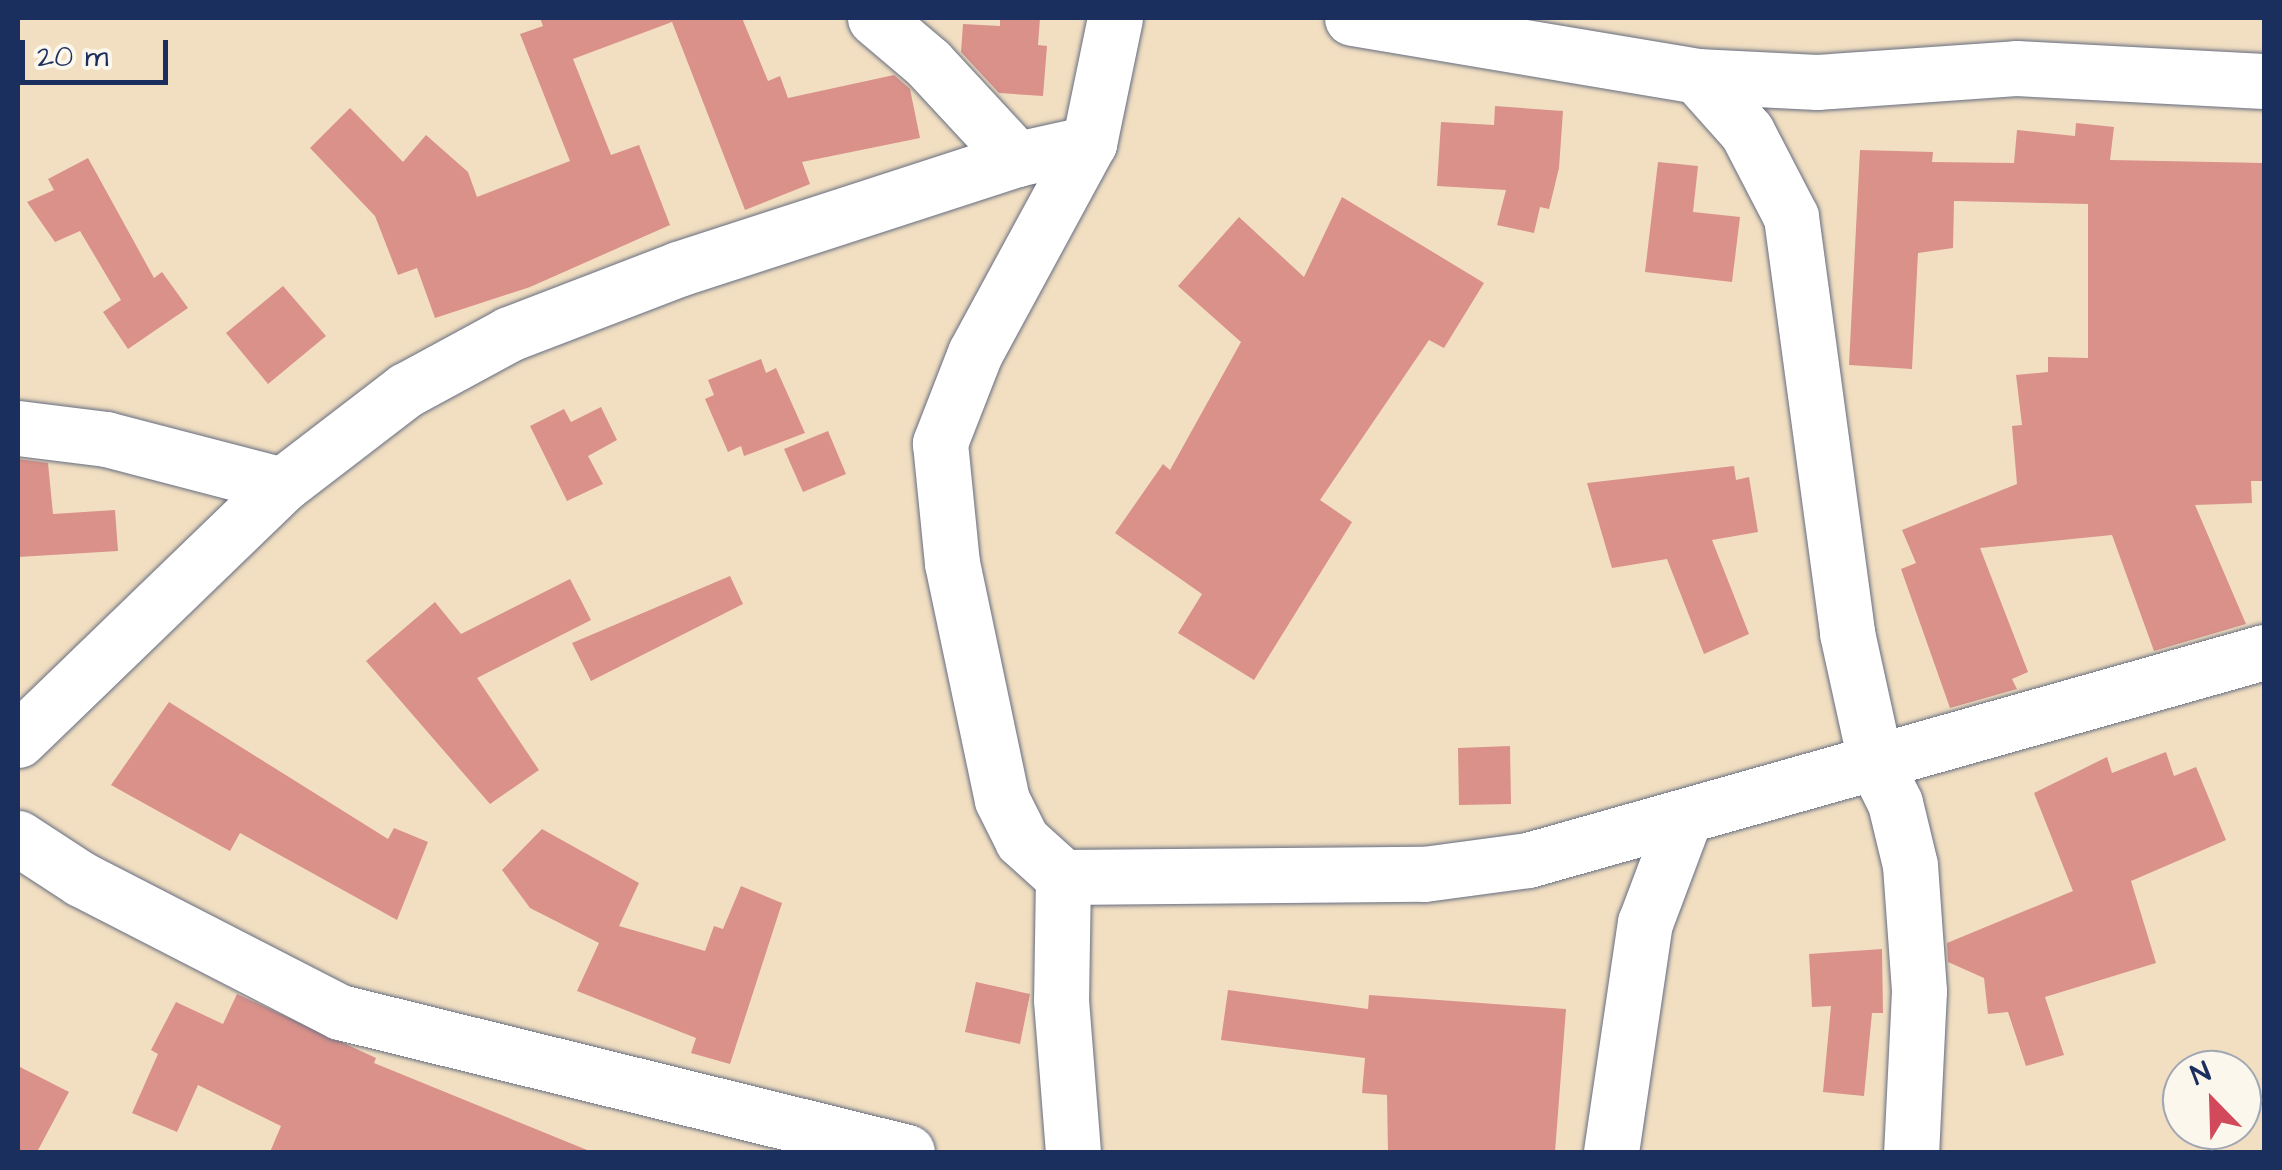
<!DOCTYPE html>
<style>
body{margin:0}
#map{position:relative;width:2282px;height:1170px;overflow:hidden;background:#f2dfc1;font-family:"Architects Daughter",sans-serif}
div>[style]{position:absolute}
.building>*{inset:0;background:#d9918a}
.roads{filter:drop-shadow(0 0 2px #666d81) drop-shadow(0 0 2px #666d81)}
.minor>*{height:55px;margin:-27.5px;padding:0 27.5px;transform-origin:27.5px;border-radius:27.5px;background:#fff}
span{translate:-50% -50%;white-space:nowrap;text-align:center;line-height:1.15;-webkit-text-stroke:8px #fbf7ec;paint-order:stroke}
.frame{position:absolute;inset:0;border:20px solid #1b2f5e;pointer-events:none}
.north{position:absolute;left:2162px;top:1050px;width:100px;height:100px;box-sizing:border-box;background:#fbf7ec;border:2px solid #a1a7b3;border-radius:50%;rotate:337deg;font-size:28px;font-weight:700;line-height:40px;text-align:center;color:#1b2f5e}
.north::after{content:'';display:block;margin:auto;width:35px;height:45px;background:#d1495b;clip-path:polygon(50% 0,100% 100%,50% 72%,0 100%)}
.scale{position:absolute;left:20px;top:40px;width:148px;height:45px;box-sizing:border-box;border:5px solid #1b2f5e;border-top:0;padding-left:12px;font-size:30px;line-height:35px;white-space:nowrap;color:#1b2f5e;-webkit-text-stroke:8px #fbf7ec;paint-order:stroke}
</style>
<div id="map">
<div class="building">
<div style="clip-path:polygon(540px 18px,742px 18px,768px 81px,780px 76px,788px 98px,894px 75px,910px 89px,920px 138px,802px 162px,810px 184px,745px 210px,672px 22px,573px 59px,611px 155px,639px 145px,670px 225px,530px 287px,435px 318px,417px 268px,398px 275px,375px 216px,310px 148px,350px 108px,403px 162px,426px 135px,468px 172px,477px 197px,570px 161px,520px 34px,543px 26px)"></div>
<div style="clip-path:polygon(1000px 18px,1040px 18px,1038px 45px,1047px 46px,1043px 96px,999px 93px,961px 52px,963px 24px,1000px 26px)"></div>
<div style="clip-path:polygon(1495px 106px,1563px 111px,1559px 168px,1549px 209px,1540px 207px,1534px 233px,1497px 225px,1506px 190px,1437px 186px,1441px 122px,1494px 125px)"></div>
<div style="clip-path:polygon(2076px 123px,2114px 127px,2110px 160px,2264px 163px,2264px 481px,2251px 481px,2252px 503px,2195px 505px,2246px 624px,2154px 651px,2112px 535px,1980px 548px,2028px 672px,2012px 679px,2017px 689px,1950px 708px,1901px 569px,1916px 563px,1902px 530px,2017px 484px,2012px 426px,2022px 425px,2016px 375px,2048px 372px,2048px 357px,2088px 358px,2088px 204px,1954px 201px,1953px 248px,1918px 253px,1912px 369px,1849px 365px,1860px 150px,1933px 152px,1932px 162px,2014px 163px,2017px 130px,2075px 136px)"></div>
<div style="clip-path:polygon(88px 158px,154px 278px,162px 272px,188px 308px,128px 349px,103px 312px,121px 300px,80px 231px,55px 242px,27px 202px,54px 190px,48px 179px)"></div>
<div style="clip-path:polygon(1658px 162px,1698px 166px,1693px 212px,1740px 217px,1732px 282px,1645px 272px)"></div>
<div style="clip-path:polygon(1342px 197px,1484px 283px,1444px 348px,1429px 340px,1320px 500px,1352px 522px,1254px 680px,1178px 633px,1202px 594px,1115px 533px,1163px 464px,1170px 470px,1241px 342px,1178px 286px,1239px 217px,1304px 277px)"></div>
<div style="clip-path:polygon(283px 286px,326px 336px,268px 384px,226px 333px)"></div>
<div style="clip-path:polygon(761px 359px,766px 373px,776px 368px,805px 433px,744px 456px,741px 446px,728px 452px,705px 399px,714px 395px,708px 380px)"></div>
<div style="clip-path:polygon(601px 407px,617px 440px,588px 456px,603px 484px,567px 501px,530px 426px,564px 409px,571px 422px)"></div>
<div style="clip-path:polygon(828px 431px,846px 474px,803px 492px,784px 449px)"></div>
<div style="clip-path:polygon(18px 459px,48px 463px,53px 514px,115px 510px,118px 551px,18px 557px)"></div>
<div style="clip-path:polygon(1734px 466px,1736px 480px,1749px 477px,1758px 532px,1712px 540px,1749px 634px,1704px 654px,1667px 559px,1612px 568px,1587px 483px)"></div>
<div style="clip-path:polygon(730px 576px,743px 604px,591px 681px,572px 643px)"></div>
<div style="clip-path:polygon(570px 579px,591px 620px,477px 678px,539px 770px,490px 804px,366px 661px,435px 602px,461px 634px)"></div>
<div style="clip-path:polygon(169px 702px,388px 839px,394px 828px,428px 842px,397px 920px,240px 833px,230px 851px,111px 785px)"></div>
<div style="clip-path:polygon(1510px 746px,1511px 804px,1459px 805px,1458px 748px)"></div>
<div style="clip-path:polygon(2166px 752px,2174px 776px,2196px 767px,2226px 840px,2131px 881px,2156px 963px,2045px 997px,2064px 1055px,2026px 1066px,2008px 1012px,1988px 1014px,1984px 978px,1948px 962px,1947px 943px,2073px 891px,2034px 793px,2107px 757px,2112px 773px)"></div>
<div style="clip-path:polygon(542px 829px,639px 883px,619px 926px,705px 951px,714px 926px,723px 929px,741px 886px,782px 903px,730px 1064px,691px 1053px,696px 1038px,577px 991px,599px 943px,530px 908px,502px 870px)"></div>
<div style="clip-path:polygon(1882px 949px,1883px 1013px,1872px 1013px,1864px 1096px,1823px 1092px,1831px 1006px,1812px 1007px,1809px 954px)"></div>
<div style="clip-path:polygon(976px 982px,1030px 994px,1020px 1044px,965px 1032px)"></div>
<div style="clip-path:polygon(1228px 990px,1368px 1009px,1369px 995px,1566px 1009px,1555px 1152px,1388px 1152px,1387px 1095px,1362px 1093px,1365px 1058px,1221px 1040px)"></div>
<div style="clip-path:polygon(237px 994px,376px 1058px,374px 1063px,592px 1152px,270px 1152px,281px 1126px,198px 1085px,177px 1132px,132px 1113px,158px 1054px,151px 1050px,176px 1002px,223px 1024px)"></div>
<div style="clip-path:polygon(18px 1066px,69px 1092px,37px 1152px,18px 1152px)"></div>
</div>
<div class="roads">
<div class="minor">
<div style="left:875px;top:18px;width:70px;rotate:40.3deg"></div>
<div style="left:928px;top:63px;width:131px;rotate:47.2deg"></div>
<div style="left:1115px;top:18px;width:128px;rotate:101.7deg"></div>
<div style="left:1089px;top:143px;width:239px;rotate:118.5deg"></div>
<div style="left:975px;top:353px;width:97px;rotate:111.3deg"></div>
<div style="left:940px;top:443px;width:121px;rotate:84.3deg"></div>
<div style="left:952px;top:563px;width:242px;rotate:78.1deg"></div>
<div style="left:1002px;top:800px;width:45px;rotate:63.4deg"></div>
<div style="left:1022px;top:840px;width:55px;rotate:42.1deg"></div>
<div style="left:1063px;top:877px;width:361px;rotate:-0.5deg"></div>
<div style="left:1424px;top:874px;width:105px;rotate:-7.7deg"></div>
<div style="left:1528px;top:860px;width:765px;rotate:-15.78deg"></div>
<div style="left:1352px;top:18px;width:350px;rotate:9.5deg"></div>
<div style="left:1697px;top:76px;width:120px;rotate:2.9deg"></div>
<div style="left:1817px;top:82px;width:199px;rotate:-4deg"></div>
<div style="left:2016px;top:68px;width:248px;rotate:3deg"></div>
<div style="left:1697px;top:76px;width:75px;rotate:48.2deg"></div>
<div style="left:1747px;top:132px;width:96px;rotate:62.6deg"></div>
<div style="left:1791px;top:217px;width:420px;rotate:82.3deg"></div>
<div style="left:1847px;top:633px;width:135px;rotate:77.6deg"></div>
<div style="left:1876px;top:765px;width:42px;rotate:63.4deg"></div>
<div style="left:1895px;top:803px;width:64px;rotate:76.4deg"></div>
<div style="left:1910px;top:865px;width:126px;rotate:85.9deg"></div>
<div style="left:1919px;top:991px;width:161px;rotate:92.8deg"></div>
<div style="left:18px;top:428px;width:89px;rotate:7.1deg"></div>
<div style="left:106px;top:439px;width:182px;rotate:14.6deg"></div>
<div style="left:18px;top:740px;width:367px;rotate:-44deg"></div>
<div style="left:282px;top:485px;width:156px;rotate:-37.5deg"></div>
<div style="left:406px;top:390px;width:117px;rotate:-28.5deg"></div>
<div style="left:509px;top:334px;width:181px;rotate:-21deg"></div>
<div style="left:678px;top:269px;width:356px;rotate:-18deg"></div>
<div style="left:1017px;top:159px;width:74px;rotate:-12.5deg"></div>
<div style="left:18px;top:838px;width:75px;rotate:33.1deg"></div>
<div style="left:81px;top:879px;width:291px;rotate:27.2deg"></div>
<div style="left:340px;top:1012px;width:584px;rotate:13.87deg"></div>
<div style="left:1063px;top:877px;width:123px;rotate:90.9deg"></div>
<div style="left:1061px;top:1000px;width:152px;rotate:85.5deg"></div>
<div style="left:1611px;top:1152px;width:232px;rotate:-81.6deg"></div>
<div style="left:1645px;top:923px;width:111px;rotate:-69.4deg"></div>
</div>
</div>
<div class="frame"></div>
<div class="north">N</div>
<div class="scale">20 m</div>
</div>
